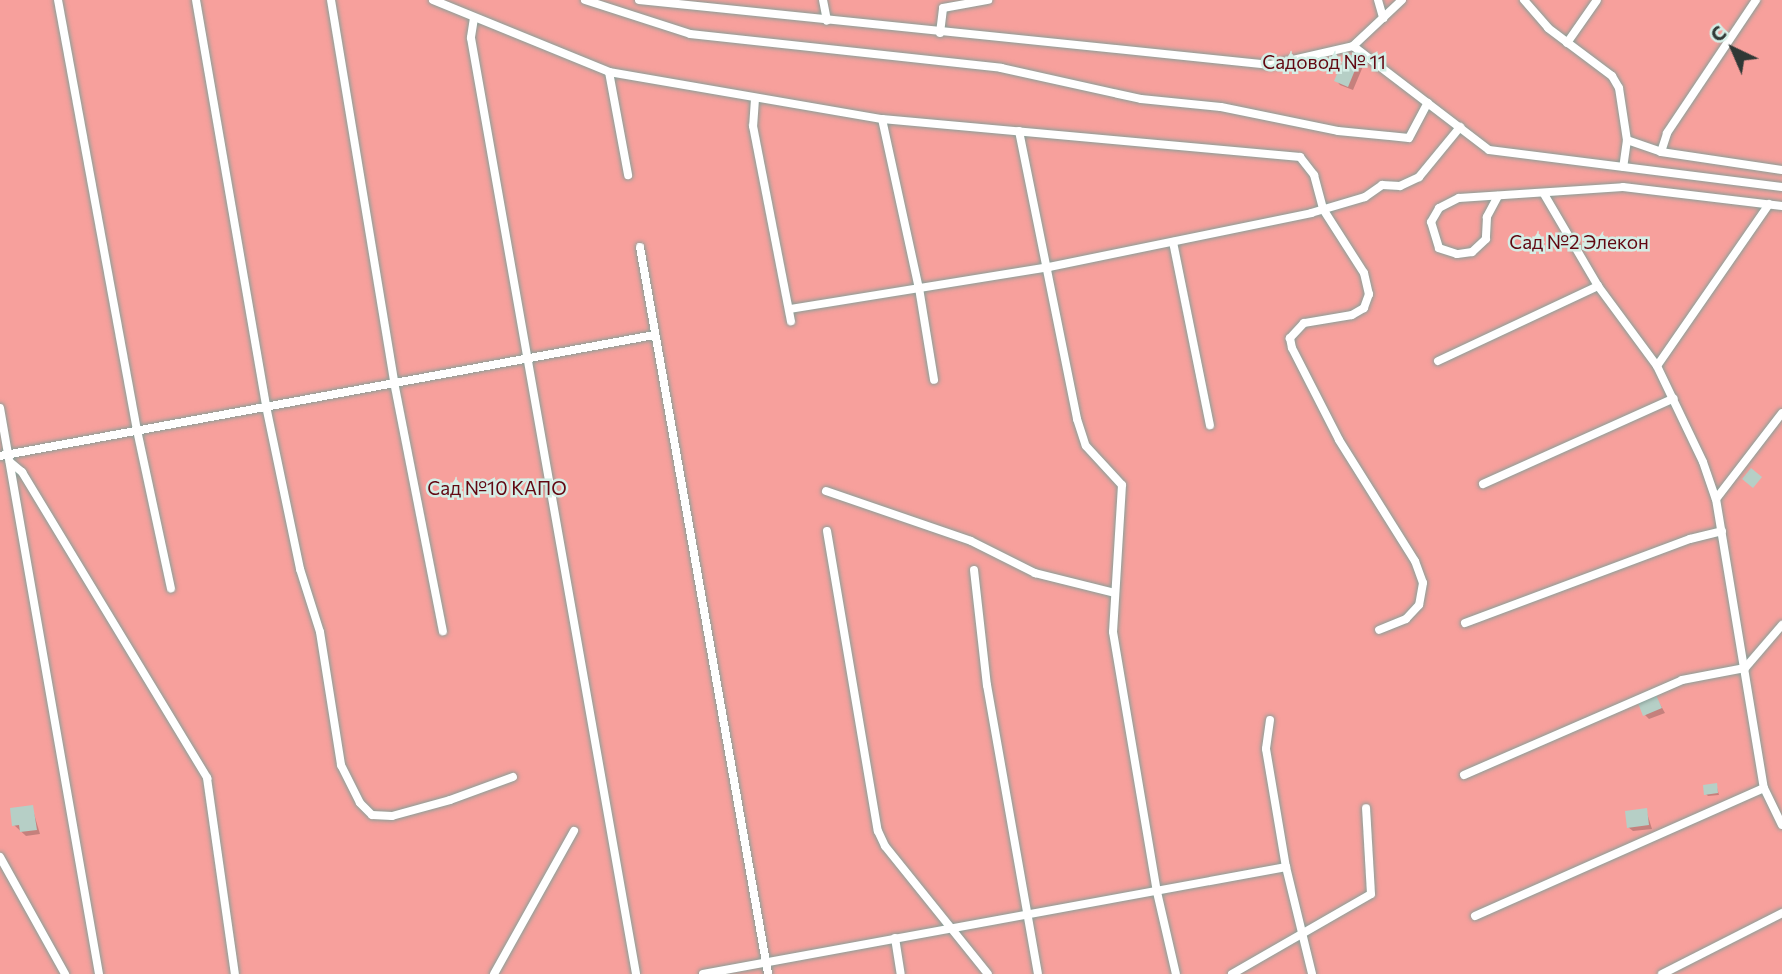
<!DOCTYPE html>
<meta charset="utf-8">
<style>
body{margin:0}
#map{position:relative;width:1782px;height:974px;overflow:hidden;background:#d5eee6;font-family:Commissioner,sans-serif}
div>[style]{position:absolute}
.green>*{inset:0;background:#f7a09c}
.shadow>*{inset:0;background:#0003}
.building>*{inset:0;background:#b6cfc6}
.roads{filter:drop-shadow(0 0 2px #889f98) drop-shadow(0 0 2px #889f98)}
.service>*{height:8px;margin:-4px;padding:0 4px;transform-origin:4px;border-radius:4px;background:#fff}
span{translate:-50% -50%;white-space:nowrap;text-align:center;line-height:1.15;-webkit-text-stroke:5px #d5eee6;paint-order:stroke}
.park-label{font-size:19px;color:#620812}
.north{position:absolute;left:1698px;top:14px;width:70px;height:70px;-webkit-text-stroke:5px #d5eee6;paint-order:stroke;rotate:316deg;font-size:19px;font-weight:700;line-height:28px;text-align:center;color:#2f3835}
.north::after{content:'';display:block;margin:auto;width:24px;height:32px;background:#2f3835;clip-path:polygon(50% 0,100% 100%,50% 72%,0 100%)}
</style>
<div id="map">
<div class="green">
<div style="clip-path:polygon(0 0,1782px 0,1782px 974px,0 974px)"></div>
</div>
<div class="shadow">
<div style="clip-path:polygon(1359px 60px,1364px 64px,1353px 90px,1340px 85px,1336px 80px)"></div>
<div style="clip-path:polygon(1656px 697px,1665px 713px,1649px 719px,1645px 715px)"></div>
<div style="clip-path:polygon(1716px 784px,1719px 795px,1708px 796px,1706px 794px)"></div>
<div style="clip-path:polygon(32px 807px,40px 834px,26px 836px,14px 825px)"></div>
<div style="clip-path:polygon(1646px 810px,1652px 829px,1633px 831px,1628px 827px)"></div>
</div>
<div class="building">
<div style="clip-path:polygon(1346px 53px,1360px 58px,1348px 87px,1334px 81px)"></div>
<div style="clip-path:polygon(1751px 468px,1762px 477px,1753px 488px,1742px 479px)"></div>
<div style="clip-path:polygon(1656px 695px,1662px 708px,1643px 716px,1638px 703px)"></div>
<div style="clip-path:polygon(1717px 783px,1718px 793px,1704px 795px,1703px 785px)"></div>
<div style="clip-path:polygon(33px 805px,37px 830px,20px 832px,19px 825px,12px 826px,10px 808px)"></div>
<div style="clip-path:polygon(1647px 808px,1649px 825px,1627px 828px,1625px 811px)"></div>
</div>
<div class="roads">
<div class="service">
<div style="left:58px;top:0;width:437px;rotate:79.6deg"></div>
<div style="left:137px;top:430px;width:162px;rotate:77.9deg"></div>
<div style="left:196px;top:0;width:412px;rotate:80.2deg"></div>
<div style="left:266px;top:406px;width:167px;rotate:78.2deg"></div>
<div style="left:300px;top:569px;width:66px;rotate:72.4deg"></div>
<div style="left:320px;top:632px;width:135px;rotate:81deg"></div>
<div style="left:341px;top:765px;width:42px;rotate:63.4deg"></div>
<div style="left:360px;top:803px;width:17px;rotate:45deg"></div>
<div style="left:372px;top:815px;width:20px;rotate:3deg"></div>
<div style="left:392px;top:816px;width:60px;rotate:-15.4deg"></div>
<div style="left:450px;top:800px;width:67px;rotate:-20.1deg"></div>
<div style="left:331px;top:0;width:387px;rotate:80.6deg"></div>
<div style="left:394px;top:382px;width:254px;rotate:78.9deg"></div>
<div style="left:433px;top:0;width:190px;rotate:22.2deg"></div>
<div style="left:609px;top:72px;width:277px;rotate:9.8deg"></div>
<div style="left:882px;top:119px;width:420px;rotate:5.2deg"></div>
<div style="left:1300px;top:157px;width:23px;rotate:52deg"></div>
<div style="left:1314px;top:175px;width:35px;rotate:75deg"></div>
<div style="left:1323px;top:209px;width:76px;rotate:57.4deg"></div>
<div style="left:1364px;top:273px;width:22px;rotate:77deg"></div>
<div style="left:1369px;top:294px;width:15px;rotate:110deg"></div>
<div style="left:1364px;top:308px;width:14px;rotate:150deg"></div>
<div style="left:1352px;top:315px;width:49px;rotate:170.5deg"></div>
<div style="left:1304px;top:323px;width:21px;rotate:133deg"></div>
<div style="left:1290px;top:338px;width:10px;rotate:79deg"></div>
<div style="left:1292px;top:348px;width:103px;rotate:62.9deg"></div>
<div style="left:1339px;top:440px;width:143px;rotate:57.9deg"></div>
<div style="left:1415px;top:561px;width:23px;rotate:70deg"></div>
<div style="left:1423px;top:583px;width:22px;rotate:100deg"></div>
<div style="left:1419px;top:605px;width:19px;rotate:133deg"></div>
<div style="left:1406px;top:619px;width:29px;rotate:158deg"></div>
<div style="left:585px;top:0;width:110px;rotate:17.9deg"></div>
<div style="left:690px;top:34px;width:313px;rotate:6.2deg"></div>
<div style="left:1001px;top:68px;width:143px;rotate:12.5deg"></div>
<div style="left:1141px;top:99px;width:80px;rotate:5.7deg"></div>
<div style="left:1221px;top:107px;width:119px;rotate:11.6deg"></div>
<div style="left:1338px;top:131px;width:71px;rotate:5.6deg"></div>
<div style="left:1409px;top:138px;width:40px;rotate:-62deg"></div>
<div style="left:639px;top:0;width:635px;rotate:5.87deg"></div>
<div style="left:1271px;top:65px;width:84px;rotate:-13deg"></div>
<div style="left:1353px;top:46px;width:171px;rotate:37.4deg"></div>
<div style="left:1489px;top:150px;width:295px;rotate:7.2deg"></div>
<div style="left:823px;top:0;width:21px;rotate:79deg"></div>
<div style="left:1378px;top:0;width:19px;rotate:74deg"></div>
<div style="left:1524px;top:0;width:37px;rotate:49deg"></div>
<div style="left:1548px;top:28px;width:80px;rotate:36.9deg"></div>
<div style="left:1612px;top:76px;width:14px;rotate:60deg"></div>
<div style="left:1619px;top:88px;width:53px;rotate:81.3deg"></div>
<div style="left:1627px;top:140px;width:27px;rotate:98deg"></div>
<div style="left:474px;top:18px;width:20px;rotate:99deg"></div>
<div style="left:471px;top:38px;width:950px;rotate:80deg"></div>
<div style="left:940px;top:33px;width:25px;rotate:-83deg"></div>
<div style="left:943px;top:8px;width:46px;rotate:-10.1deg"></div>
<div style="left:1567px;top:43px;width:52px;rotate:-55.1deg"></div>
<div style="left:1353px;top:46px;width:67px;rotate:-43.2deg"></div>
<div style="left:609px;top:72px;width:105px;rotate:79.5deg"></div>
<div style="left:755px;top:99px;width:27px;rotate:94deg"></div>
<div style="left:753px;top:126px;width:199px;rotate:79deg"></div>
<div style="left:882px;top:119px;width:173px;rotate:77.7deg"></div>
<div style="left:919px;top:288px;width:93px;rotate:80.7deg"></div>
<div style="left:1019px;top:131px;width:294px;rotate:78.6deg"></div>
<div style="left:1077px;top:419px;width:28px;rotate:72deg"></div>
<div style="left:1086px;top:446px;width:53px;rotate:47.3deg"></div>
<div style="left:1122px;top:485px;width:147px;rotate:93.5deg"></div>
<div style="left:1113px;top:632px;width:264px;rotate:80.4deg"></div>
<div style="left:1157px;top:892px;width:84px;rotate:77deg"></div>
<div style="left:1627px;top:140px;width:36px;rotate:19deg"></div>
<div style="left:1661px;top:152px;width:122px;rotate:8.5deg"></div>
<div style="left:1661px;top:152px;width:20px;rotate:-72deg"></div>
<div style="left:1667px;top:133px;width:160px;rotate:-56.2deg"></div>
<div style="left:1544px;top:194px;width:107px;rotate:59.6deg"></div>
<div style="left:1598px;top:286px;width:99px;rotate:53.6deg"></div>
<div style="left:1657px;top:366px;width:106px;rotate:64.4deg"></div>
<div style="left:1703px;top:462px;width:39px;rotate:71deg"></div>
<div style="left:1716px;top:499px;width:293px;rotate:80.6deg"></div>
<div style="left:1764px;top:788px;width:41px;rotate:64.1deg"></div>
<div style="left:1498px;top:196px;width:24px;rotate:118deg"></div>
<div style="left:1487px;top:217px;width:22px;rotate:93deg"></div>
<div style="left:1486px;top:239px;width:19px;rotate:137deg"></div>
<div style="left:1472px;top:252px;width:15px;rotate:172deg"></div>
<div style="left:1457px;top:254px;width:19px;rotate:-162deg"></div>
<div style="left:1439px;top:248px;width:27px;rotate:-107deg"></div>
<div style="left:1431px;top:222px;width:16px;rotate:-60deg"></div>
<div style="left:1439px;top:208px;width:22px;rotate:-27deg"></div>
<div style="left:1459px;top:198px;width:164px;rotate:-3.8deg"></div>
<div style="left:1623px;top:187px;width:160px;rotate:6.8deg"></div>
<div style="left:1173px;top:242px;width:187px;rotate:78.6deg"></div>
<div style="left:640px;top:247px;width:738px;rotate:80.01deg"></div>
<div style="left:790px;top:309px;width:262px;rotate:-9.2deg"></div>
<div style="left:1049px;top:267px;width:268px;rotate:-11.6deg"></div>
<div style="left:1311px;top:213px;width:56px;rotate:-16.5deg"></div>
<div style="left:1365px;top:197px;width:21px;rotate:-35deg"></div>
<div style="left:1382px;top:185px;width:18px;rotate:3deg"></div>
<div style="left:1400px;top:186px;width:21px;rotate:-25deg"></div>
<div style="left:1419px;top:177px;width:65px;rotate:-50.6deg"></div>
<div style="left:1438px;top:361px;width:177px;rotate:-25.1deg"></div>
<div style="left:1657px;top:366px;width:197px;rotate:-55.3deg"></div>
<div style="left:0;top:408px;width:575px;rotate:80.08deg"></div>
<div style="left:0;top:456px;width:665px;rotate:-10.48deg"></div>
<div style="left:10px;top:462px;width:16px;rotate:40deg"></div>
<div style="left:22px;top:472px;width:358px;rotate:58.8deg"></div>
<div style="left:207px;top:778px;width:198px;rotate:81.9deg"></div>
<div style="left:1483px;top:484px;width:209px;rotate:-24.2deg"></div>
<div style="left:826px;top:491px;width:153px;rotate:19deg"></div>
<div style="left:971px;top:541px;width:72px;rotate:26.6deg"></div>
<div style="left:1035px;top:573px;width:82px;rotate:14deg"></div>
<div style="left:1716px;top:499px;width:108px;rotate:-52.5deg"></div>
<div style="left:827px;top:531px;width:304px;rotate:80.4deg"></div>
<div style="left:878px;top:831px;width:17px;rotate:65deg"></div>
<div style="left:885px;top:846px;width:164px;rotate:51.2deg"></div>
<div style="left:974px;top:570px;width:116px;rotate:83.6deg"></div>
<div style="left:987px;top:685px;width:293px;rotate:80deg"></div>
<div style="left:1465px;top:623px;width:240px;rotate:-20.5deg"></div>
<div style="left:1690px;top:539px;width:33px;rotate:-14deg"></div>
<div style="left:1270px;top:720px;width:29px;rotate:98deg"></div>
<div style="left:1266px;top:749px;width:120px;rotate:80.4deg"></div>
<div style="left:1286px;top:867px;width:110px;rotate:76.3deg"></div>
<div style="left:1464px;top:775px;width:238px;rotate:-23.5deg"></div>
<div style="left:1682px;top:680px;width:64px;rotate:-10.8deg"></div>
<div style="left:1745px;top:668px;width:57px;rotate:-49.3deg"></div>
<div style="left:0;top:857px;width:134px;rotate:60.9deg"></div>
<div style="left:1475px;top:916px;width:316px;rotate:-23.9deg"></div>
<div style="left:895px;top:938px;width:36px;rotate:81deg"></div>
<div style="left:494px;top:974px;width:164px;rotate:-60.8deg"></div>
<div style="left:703px;top:974px;width:593px;rotate:-10.4deg"></div>
<div style="left:1232px;top:974px;width:160px;rotate:-29.9deg"></div>
<div style="left:1371px;top:894px;width:86px;rotate:-93.3deg"></div>
<div style="left:1662px;top:974px;width:135px;rotate:-26.9deg"></div>
</div>
</div>
<div class="park-label">
<span style="left:1324px;top:62px">Садовод № 11</span>
<span style="left:1579px;top:242px">Сад №2 Элекон</span>
<span style="left:497px;top:488px">Сад №10 КАПО</span>
</div>
<div class="north">С</div>
</div>
